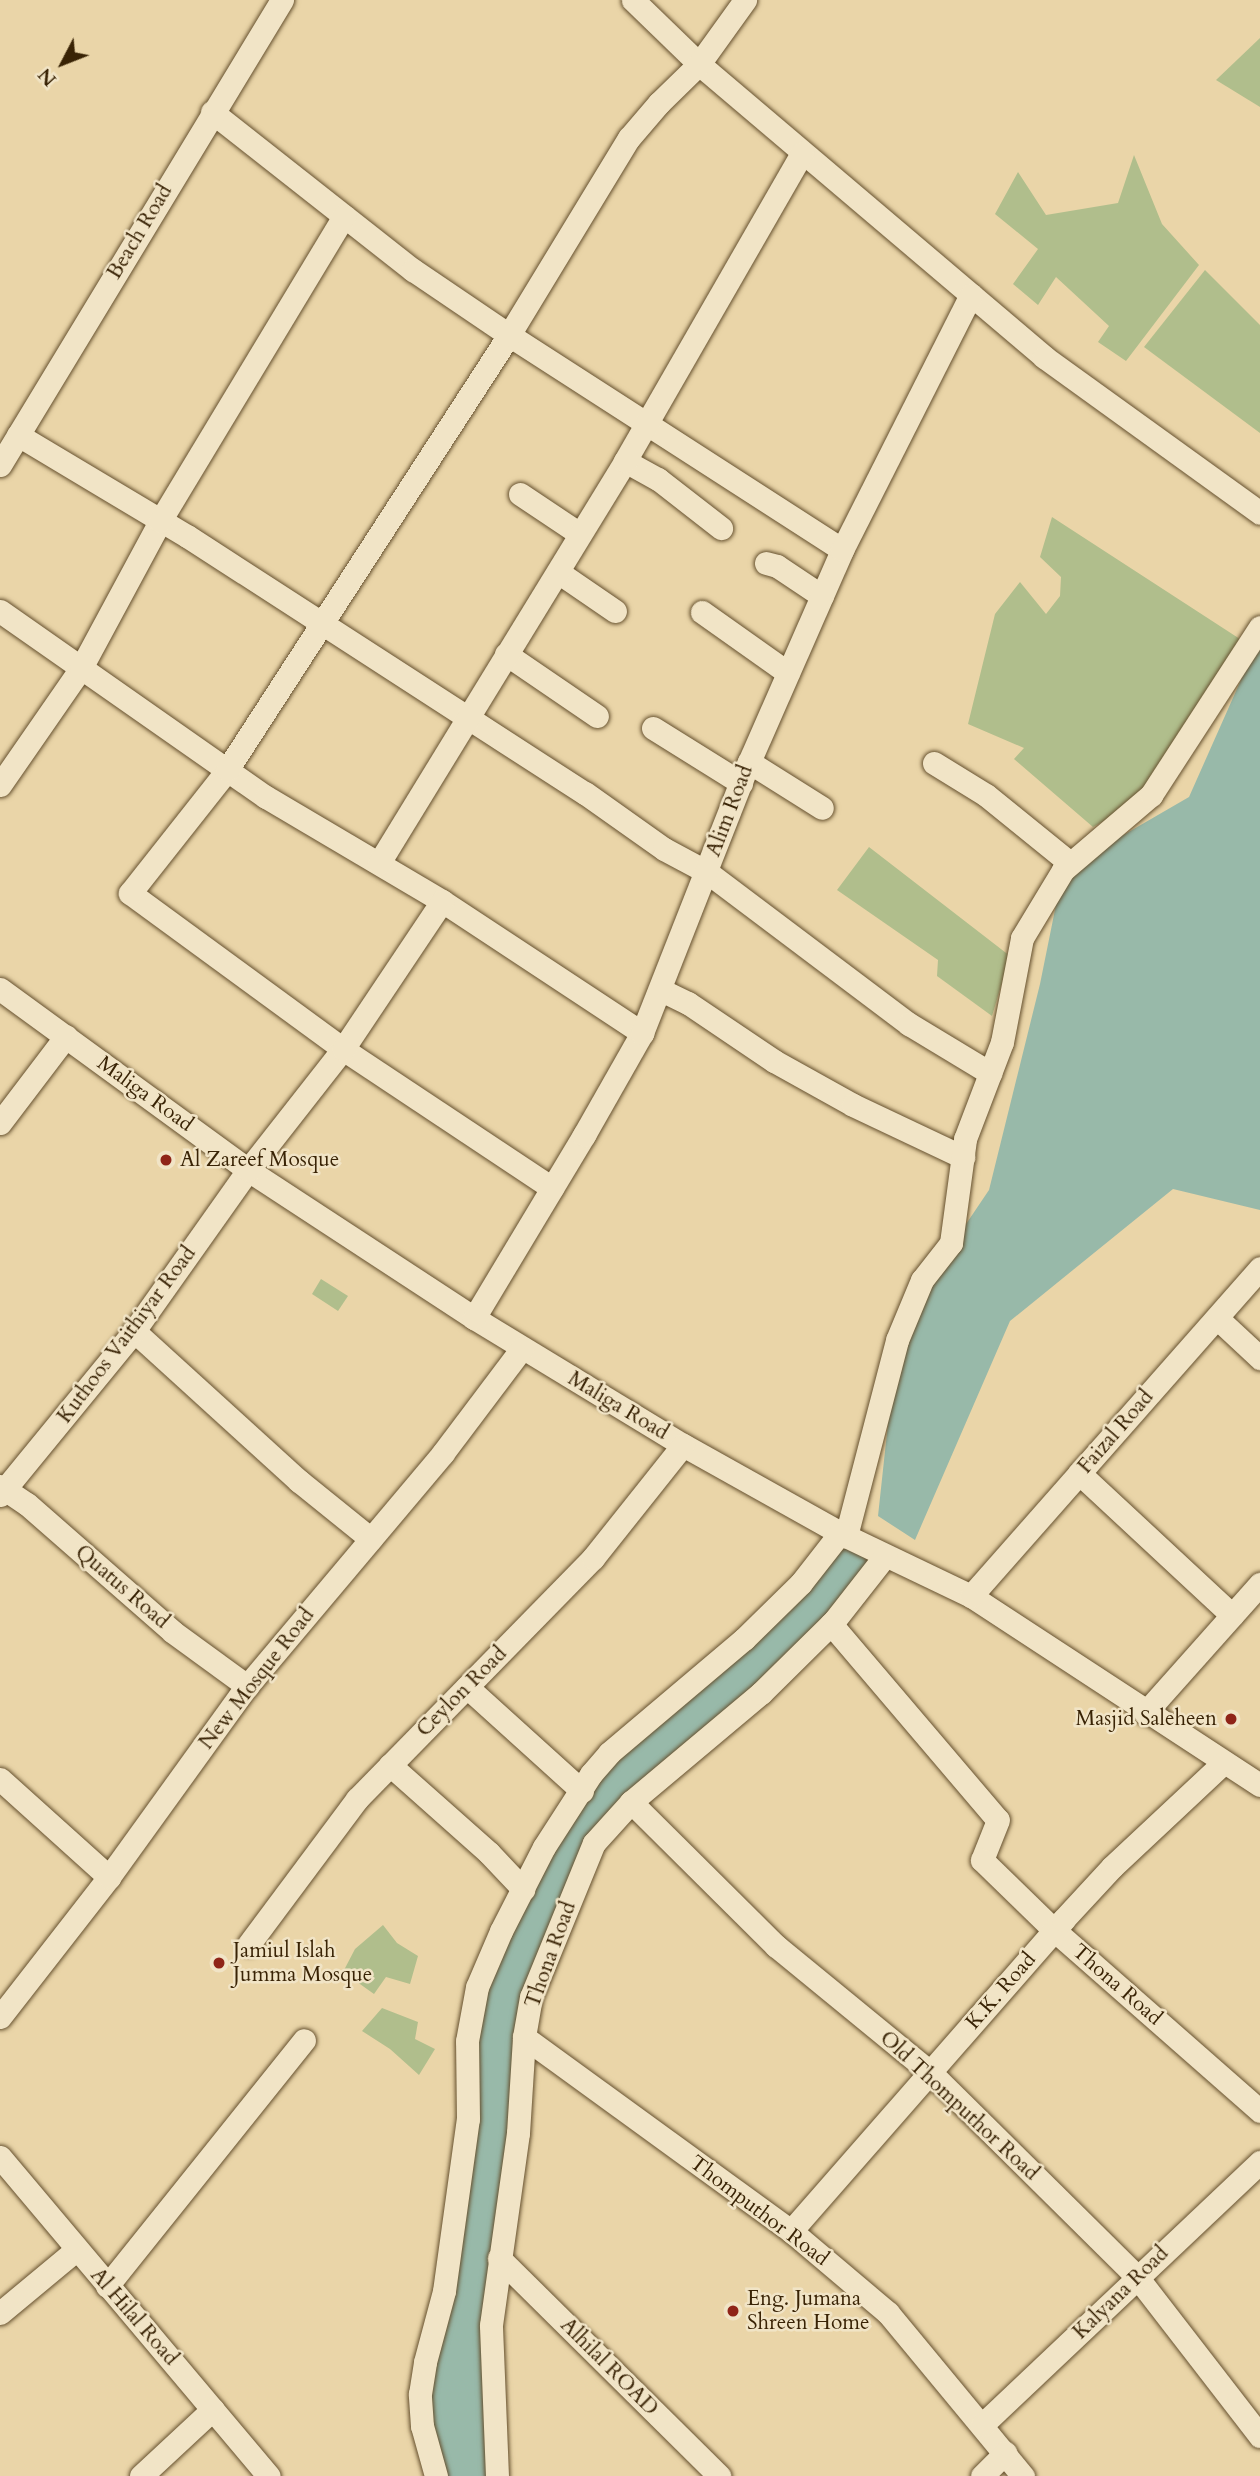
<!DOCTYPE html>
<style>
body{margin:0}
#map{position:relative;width:1260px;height:2476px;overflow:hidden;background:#ead5a8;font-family:Cardo,serif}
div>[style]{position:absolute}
.green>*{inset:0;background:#b0be8c}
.water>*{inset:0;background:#98b9a9}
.roads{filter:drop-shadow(0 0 2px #65502e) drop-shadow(0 0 2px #65502e)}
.street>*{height:23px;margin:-11.5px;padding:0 11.5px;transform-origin:11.5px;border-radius:11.5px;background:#f1e4c6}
.dots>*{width:19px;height:19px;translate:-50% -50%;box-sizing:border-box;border:4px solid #f1e4c6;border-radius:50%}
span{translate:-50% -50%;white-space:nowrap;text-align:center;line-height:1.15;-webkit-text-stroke:5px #f1e4c6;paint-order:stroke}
.street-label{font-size:21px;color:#392305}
.poi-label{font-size:21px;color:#392305}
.left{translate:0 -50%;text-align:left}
.right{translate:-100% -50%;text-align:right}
.north{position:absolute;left:28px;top:28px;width:70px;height:70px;-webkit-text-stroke:5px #f1e4c6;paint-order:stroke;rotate:228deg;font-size:19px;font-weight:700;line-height:28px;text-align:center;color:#392305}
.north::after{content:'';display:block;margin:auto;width:24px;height:32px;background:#392305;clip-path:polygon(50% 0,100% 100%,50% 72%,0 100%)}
</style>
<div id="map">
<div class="green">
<div style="clip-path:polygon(1260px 38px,1260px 107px,1216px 80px)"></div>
<div style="clip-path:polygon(1134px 155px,1162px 224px,1199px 265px,1126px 361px,1098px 342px,1109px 326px,1056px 277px,1038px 305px,1013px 284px,1038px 249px,995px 214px,1018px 172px,1046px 215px,1118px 203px)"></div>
<div style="clip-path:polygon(1205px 270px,1260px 325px,1260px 433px,1144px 347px)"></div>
<div style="clip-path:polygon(1052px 517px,1243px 641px,1151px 795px,1093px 827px,1014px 759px,1024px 748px,968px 724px,995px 614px,1020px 582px,1046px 614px,1060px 596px,1061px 577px,1040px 557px)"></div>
<div style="clip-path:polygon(869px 847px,1010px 956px,992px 1016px,937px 976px,938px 960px,837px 890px)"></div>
<div style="clip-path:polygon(321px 1279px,348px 1296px,338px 1311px,312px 1294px)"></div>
<div style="clip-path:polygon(383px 1925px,397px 1943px,418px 1956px,410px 1984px,386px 1977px,374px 1994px,343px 1972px,355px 1949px)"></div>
<div style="clip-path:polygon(382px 2008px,418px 2022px,415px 2039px,435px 2049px,419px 2075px,390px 2049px,362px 2031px)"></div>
</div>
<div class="water">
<div style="clip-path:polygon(1260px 637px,1260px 1210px,1173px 1189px,1010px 1321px,915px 1540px,878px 1516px,897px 1340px,935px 1270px,989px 1190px,1040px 984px,1063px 870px,1189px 797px)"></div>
<div style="clip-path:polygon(842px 1537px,885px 1556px,594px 1843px,531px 2000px,498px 2268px,495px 2476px,436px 2476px,420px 2394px,480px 1987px,579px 1796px)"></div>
</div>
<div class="roads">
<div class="street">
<div style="left:633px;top:0;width:92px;rotate:44.1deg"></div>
<div style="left:699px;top:64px;width:453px;rotate:40.3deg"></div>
<div style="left:1044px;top:357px;width:266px;rotate:35.8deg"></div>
<div style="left:212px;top:112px;width:256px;rotate:38.2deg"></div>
<div style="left:413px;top:270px;width:116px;rotate:34.1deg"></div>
<div style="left:509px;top:335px;width:396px;rotate:32.8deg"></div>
<div style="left:18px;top:435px;width:197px;rotate:30.9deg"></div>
<div style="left:187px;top:536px;width:474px;rotate:32.9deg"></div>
<div style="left:585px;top:793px;width:97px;rotate:35.3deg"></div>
<div style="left:664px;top:849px;width:49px;rotate:28.1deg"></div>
<div style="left:707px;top:872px;width:253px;rotate:37deg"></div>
<div style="left:909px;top:1024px;width:95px;rotate:31.2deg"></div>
<div style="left:625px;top:461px;width:38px;rotate:29deg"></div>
<div style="left:658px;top:479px;width:80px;rotate:37.9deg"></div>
<div style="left:0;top:465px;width:544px;rotate:-58.77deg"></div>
<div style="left:520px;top:494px;width:72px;rotate:33.7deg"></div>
<div style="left:766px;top:563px;width:11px;rotate:15deg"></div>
<div style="left:777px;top:566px;width:54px;rotate:33.7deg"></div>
<div style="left:558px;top:572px;width:69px;rotate:34.4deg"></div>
<div style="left:0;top:611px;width:325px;rotate:35deg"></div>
<div style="left:266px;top:797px;width:204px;rotate:30.6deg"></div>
<div style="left:442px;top:901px;width:240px;rotate:33.4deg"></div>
<div style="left:702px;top:612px;width:105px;rotate:35.3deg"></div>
<div style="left:506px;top:654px;width:110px;rotate:34.3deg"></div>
<div style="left:653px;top:728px;width:104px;rotate:32deg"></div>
<div style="left:749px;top:762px;width:86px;rotate:32.2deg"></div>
<div style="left:934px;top:763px;width:61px;rotate:31.6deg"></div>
<div style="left:986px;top:795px;width:108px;rotate:39deg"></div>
<div style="left:0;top:785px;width:142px;rotate:-55.3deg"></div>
<div style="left:81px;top:668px;width:167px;rotate:-61.7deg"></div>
<div style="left:160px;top:521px;width:356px;rotate:-58.9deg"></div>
<div style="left:379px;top:863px;width:471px;rotate:-58.5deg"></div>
<div style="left:625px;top:461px;width:355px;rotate:-60.1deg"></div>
<div style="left:0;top:989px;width:307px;rotate:36.1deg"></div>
<div style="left:248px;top:1170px;width:270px;rotate:33.2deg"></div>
<div style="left:474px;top:1318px;width:245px;rotate:31.3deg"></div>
<div style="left:683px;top:1445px;width:187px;rotate:29.2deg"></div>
<div style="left:846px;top:1536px;width:139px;rotate:25.6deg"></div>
<div style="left:971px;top:1596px;width:345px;rotate:33.2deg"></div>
<div style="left:661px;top:990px;width:30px;rotate:26deg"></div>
<div style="left:688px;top:1003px;width:104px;rotate:34deg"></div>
<div style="left:774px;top:1061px;width:90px;rotate:29.1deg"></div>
<div style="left:853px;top:1105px;width:122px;rotate:25.3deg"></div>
<div style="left:0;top:1123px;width:109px;rotate:-52.8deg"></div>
<div style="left:552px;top:1188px;width:251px;rotate:-146.4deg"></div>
<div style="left:343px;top:1049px;width:264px;rotate:-143.8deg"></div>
<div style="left:130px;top:893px;width:157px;rotate:-51.7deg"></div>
<div style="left:227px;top:770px;width:518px;rotate:-57.05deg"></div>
<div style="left:509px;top:335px;width:231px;rotate:-58.7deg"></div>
<div style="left:629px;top:138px;width:46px;rotate:-49.4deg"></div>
<div style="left:659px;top:103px;width:56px;rotate:-44.3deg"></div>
<div style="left:699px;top:64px;width:79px;rotate:-54.3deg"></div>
<div style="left:474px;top:1318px;width:214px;rotate:-59deg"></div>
<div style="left:584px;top:1135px;width:117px;rotate:-60.4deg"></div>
<div style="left:642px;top:1033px;width:291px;rotate:-68.5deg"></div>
<div style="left:749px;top:762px;width:232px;rotate:-66.3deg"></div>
<div style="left:842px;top:550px;width:286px;rotate:-63.2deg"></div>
<div style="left:1217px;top:1318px;width:59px;rotate:42.9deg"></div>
<div style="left:134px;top:1331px;width:223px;rotate:42.3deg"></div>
<div style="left:299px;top:1481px;width:92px;rotate:38.9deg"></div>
<div style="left:1079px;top:1473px;width:209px;rotate:42.9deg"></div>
<div style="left:0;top:1486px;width:32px;rotate:34deg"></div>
<div style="left:27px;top:1504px;width:194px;rotate:41.2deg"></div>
<div style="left:173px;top:1632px;width:92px;rotate:36.1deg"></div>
<div style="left:0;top:1495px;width:212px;rotate:-50.7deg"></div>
<div style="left:134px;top:1331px;width:197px;rotate:-54.7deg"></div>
<div style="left:248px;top:1170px;width:154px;rotate:-51.9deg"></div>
<div style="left:343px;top:1049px;width:178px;rotate:-56.2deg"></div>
<div style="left:846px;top:1536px;width:203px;rotate:-75.4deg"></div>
<div style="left:897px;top:1340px;width:65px;rotate:-67.4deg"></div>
<div style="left:922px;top:1280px;width:47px;rotate:-51.9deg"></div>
<div style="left:951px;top:1243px;width:105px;rotate:-82.3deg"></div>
<div style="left:965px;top:1139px;width:104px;rotate:-69.1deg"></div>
<div style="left:1002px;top:1042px;width:106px;rotate:-79.1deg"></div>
<div style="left:1022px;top:938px;width:79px;rotate:-58.9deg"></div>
<div style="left:1063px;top:870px;width:116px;rotate:-40.4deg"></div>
<div style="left:1151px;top:795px;width:200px;rotate:-57deg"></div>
<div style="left:971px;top:1596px;width:437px;rotate:-48.6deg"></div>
<div style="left:831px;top:1624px;width:257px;rotate:49.6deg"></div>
<div style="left:998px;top:1820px;width:43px;rotate:111.8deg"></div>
<div style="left:982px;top:1860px;width:100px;rotate:44.2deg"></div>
<div style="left:1054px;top:1930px;width:274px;rotate:41.3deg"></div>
<div style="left:467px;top:1687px;width:155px;rotate:42.1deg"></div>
<div style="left:1145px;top:1713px;width:173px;rotate:-48.3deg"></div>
<div style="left:390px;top:1765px;width:132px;rotate:41.6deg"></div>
<div style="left:489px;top:1853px;width:50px;rotate:46.6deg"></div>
<div style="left:0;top:1779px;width:147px;rotate:42deg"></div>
<div style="left:631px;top:1802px;width:204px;rotate:44.8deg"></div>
<div style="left:776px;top:1946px;width:199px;rotate:39.3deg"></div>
<div style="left:930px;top:2072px;width:291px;rotate:44.7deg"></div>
<div style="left:1137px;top:2277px;width:201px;rotate:52.3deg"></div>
<div style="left:249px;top:1944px;width:181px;rotate:-53.3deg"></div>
<div style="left:357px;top:1799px;width:337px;rotate:-45.6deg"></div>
<div style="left:593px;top:1558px;width:144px;rotate:-51.5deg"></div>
<div style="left:0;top:2017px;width:177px;rotate:-52.1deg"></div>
<div style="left:109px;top:1877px;width:236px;rotate:-54.2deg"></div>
<div style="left:247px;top:1686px;width:304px;rotate:-49.9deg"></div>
<div style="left:443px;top:1453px;width:131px;rotate:-53deg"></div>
<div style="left:524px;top:2037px;width:330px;rotate:36deg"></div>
<div style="left:791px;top:2231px;width:127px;rotate:40.2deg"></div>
<div style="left:888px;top:2313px;width:212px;rotate:50.4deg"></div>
<div style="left:0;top:2157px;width:417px;rotate:49.9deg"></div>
<div style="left:791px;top:2231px;width:413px;rotate:-48.8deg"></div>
<div style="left:1063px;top:1920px;width:72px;rotate:-47.2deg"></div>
<div style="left:1112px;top:1867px;width:152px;rotate:-43.1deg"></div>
<div style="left:499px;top:2258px;width:310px;rotate:44.7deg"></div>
<div style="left:107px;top:2286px;width:315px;rotate:-51.3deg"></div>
<div style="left:0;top:2313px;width:99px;rotate:-39.7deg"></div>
<div style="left:982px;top:2425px;width:383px;rotate:-43.4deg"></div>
<div style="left:141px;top:2476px;width:98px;rotate:-42.9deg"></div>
<div style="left:436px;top:2476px;width:52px;rotate:-105.6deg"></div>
<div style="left:422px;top:2426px;width:32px;rotate:-94deg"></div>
<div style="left:420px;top:2394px;width:32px;rotate:-81deg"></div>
<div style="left:425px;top:2362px;width:73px;rotate:-75deg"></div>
<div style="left:444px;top:2291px;width:174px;rotate:-82.1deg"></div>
<div style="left:468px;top:2119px;width:78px;rotate:-90.7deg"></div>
<div style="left:467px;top:2041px;width:55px;rotate:-79.5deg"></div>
<div style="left:477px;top:1987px;width:61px;rotate:-66.8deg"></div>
<div style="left:501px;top:1931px;width:94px;rotate:-62.9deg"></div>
<div style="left:544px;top:1847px;width:87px;rotate:-57.2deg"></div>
<div style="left:591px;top:1774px;width:28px;rotate:-49deg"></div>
<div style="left:609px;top:1753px;width:177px;rotate:-40.2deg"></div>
<div style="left:744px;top:1639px;width:80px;rotate:-44.5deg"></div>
<div style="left:801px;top:1583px;width:63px;rotate:-52deg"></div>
<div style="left:497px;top:2476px;width:151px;rotate:-92.3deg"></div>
<div style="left:491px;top:2325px;width:194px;rotate:-82deg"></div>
<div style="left:518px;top:2133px;width:96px;rotate:-86.4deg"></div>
<div style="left:524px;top:2037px;width:41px;rotate:-80.1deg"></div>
<div style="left:531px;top:1997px;width:166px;rotate:-67.8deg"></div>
<div style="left:594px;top:1843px;width:55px;rotate:-47.9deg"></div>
<div style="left:631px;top:1802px;width:170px;rotate:-40deg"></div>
<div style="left:761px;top:1693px;width:103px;rotate:-44.6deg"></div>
<div style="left:834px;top:1621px;width:83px;rotate:-51.9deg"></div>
<div style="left:982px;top:2476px;width:33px;rotate:-45deg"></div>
</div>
</div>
<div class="dots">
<div style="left:166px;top:1160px;background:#8f2418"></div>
<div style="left:1231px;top:1719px;background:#8f2418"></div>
<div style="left:219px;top:1963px;background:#8f2418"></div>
<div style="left:733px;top:2311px;background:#8f2418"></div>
</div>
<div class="street-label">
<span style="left:140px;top:232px;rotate:-59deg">Beach Road</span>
<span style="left:730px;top:811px;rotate:-69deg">Alim Road</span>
<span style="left:145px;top:1094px;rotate:36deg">Maliga Road</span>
<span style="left:127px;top:1335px;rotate:-53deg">Kuthoos Vaithiyar Road</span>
<span style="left:618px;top:1406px;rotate:31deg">Maliga Road</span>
<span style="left:1116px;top:1432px;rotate:-49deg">Faizal Road</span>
<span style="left:122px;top:1587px;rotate:41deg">Quatus Road</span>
<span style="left:257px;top:1679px;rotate:-52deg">New Mosque Road</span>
<span style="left:462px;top:1692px;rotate:-45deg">Ceylon Road</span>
<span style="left:551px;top:1955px;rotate:-70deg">Thona Road</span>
<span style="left:1117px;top:1985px;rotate:41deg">Thona Road</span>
<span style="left:1001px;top:1991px;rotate:-49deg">K.K. Road</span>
<span style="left:959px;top:2106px;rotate:43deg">Old Thomputhor Road</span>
<span style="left:759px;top:2211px;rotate:37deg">Thomputhor Road</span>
<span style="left:1121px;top:2293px;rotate:-44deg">Kalyana Road</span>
<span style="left:134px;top:2317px;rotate:49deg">Al Hilal Road</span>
<span style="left:609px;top:2367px;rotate:45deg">Alhilal ROAD</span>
</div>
<div class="poi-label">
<span class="left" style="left:180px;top:1160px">Al Zareef Mosque</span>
<span class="right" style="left:1217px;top:1719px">Masjid Saleheen</span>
<span class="left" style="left:233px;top:1963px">Jamiul Islah<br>Jumma Mosque</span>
<span class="left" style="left:747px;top:2311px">Eng. Jumana<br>Shreen Home</span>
</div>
<div class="north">N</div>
</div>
